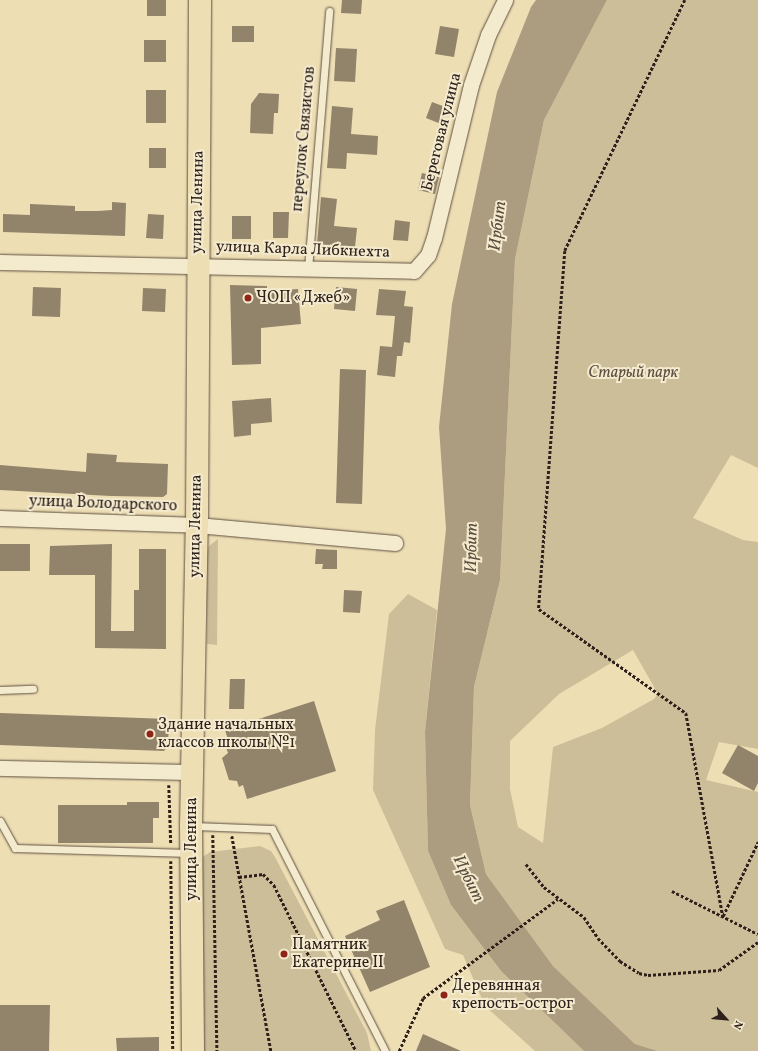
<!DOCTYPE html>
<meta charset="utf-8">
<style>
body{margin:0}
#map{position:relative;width:758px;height:1051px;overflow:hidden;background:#eedeb4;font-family:Vollkorn,serif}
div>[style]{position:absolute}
.green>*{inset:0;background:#cdbe9a}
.water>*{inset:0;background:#ad9d80}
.building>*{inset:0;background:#92836b}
.path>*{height:2.5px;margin-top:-1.25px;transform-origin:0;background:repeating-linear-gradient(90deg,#2e201b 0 3px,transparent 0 5px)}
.roads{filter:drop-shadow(0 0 1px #5e5041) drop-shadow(0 0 1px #5e5041)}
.lane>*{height:7px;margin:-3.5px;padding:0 3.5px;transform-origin:3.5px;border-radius:3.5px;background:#f4eace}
.street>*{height:15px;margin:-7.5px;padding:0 7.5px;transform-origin:7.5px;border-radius:7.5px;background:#f4eace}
.primary>*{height:22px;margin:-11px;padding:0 11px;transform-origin:11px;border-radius:11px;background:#eedeb4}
.dots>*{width:11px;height:11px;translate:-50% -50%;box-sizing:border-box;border:2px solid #f4eace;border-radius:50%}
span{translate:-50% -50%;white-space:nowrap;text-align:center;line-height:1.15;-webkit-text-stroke:4px #f4eace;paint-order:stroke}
.street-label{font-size:16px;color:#2e201b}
.poi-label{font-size:16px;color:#2e201b}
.left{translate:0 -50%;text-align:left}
.park-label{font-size:16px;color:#5e4f41;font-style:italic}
.water-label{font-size:17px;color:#5a4c3e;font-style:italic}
.north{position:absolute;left:706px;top:999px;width:40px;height:40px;-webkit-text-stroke:3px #f4eace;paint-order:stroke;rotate:117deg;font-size:11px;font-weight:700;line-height:16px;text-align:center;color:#2e201b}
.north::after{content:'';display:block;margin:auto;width:14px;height:18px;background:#2e201b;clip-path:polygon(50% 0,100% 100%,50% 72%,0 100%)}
</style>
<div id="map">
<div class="green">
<div style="clip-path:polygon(evenodd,607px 0,758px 0,758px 468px,731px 455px,693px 518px,743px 540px,758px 542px,758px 749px,719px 742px,706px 780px,758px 792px,758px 1051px,658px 1051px,635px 1044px,553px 966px,486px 874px,470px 805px,474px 687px,500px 580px,515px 259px,544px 120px,607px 0,633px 650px,658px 694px,654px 699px,602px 728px,553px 747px,543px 843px,518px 827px,510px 789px,510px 741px,559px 694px,633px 650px)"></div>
<div style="clip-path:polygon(218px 539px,217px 645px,207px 644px,206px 554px,209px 546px)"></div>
<div style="clip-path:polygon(408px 594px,437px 610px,425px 732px,428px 851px,451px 905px,501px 971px,584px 1051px,535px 1051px,485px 1006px,463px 955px,445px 949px,373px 790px,375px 730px,389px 614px)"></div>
<div style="clip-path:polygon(260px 846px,271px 851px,275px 857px,367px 1033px,371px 1051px,204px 1051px,201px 858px,210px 852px)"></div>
</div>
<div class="water">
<div style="clip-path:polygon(536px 0,607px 0,544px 120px,515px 259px,500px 580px,474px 687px,470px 805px,486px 874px,553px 966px,635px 1044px,658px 1051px,584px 1051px,501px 971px,451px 905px,428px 851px,425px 732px,446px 529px,439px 427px,452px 304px,497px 92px,531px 7px)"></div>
</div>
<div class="building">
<div style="clip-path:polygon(147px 0,166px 0,166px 16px,147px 16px)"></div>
<div style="clip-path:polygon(342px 0,362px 0,361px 14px,341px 13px)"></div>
<div style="clip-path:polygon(232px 26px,254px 26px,254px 42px,232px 42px)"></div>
<div style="clip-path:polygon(440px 26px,459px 29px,454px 57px,435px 54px)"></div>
<div style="clip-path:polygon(144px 40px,166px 40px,166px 62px,144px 62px)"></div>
<div style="clip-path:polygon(336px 48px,357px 49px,355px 82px,334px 81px)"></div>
<div style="clip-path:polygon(146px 90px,166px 90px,166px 123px,146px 123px)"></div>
<div style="clip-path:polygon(259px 93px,279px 94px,278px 113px,274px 113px,273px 134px,250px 133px,251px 104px)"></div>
<div style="clip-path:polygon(432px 102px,448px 108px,441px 124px,426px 118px)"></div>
<div style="clip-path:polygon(332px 106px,353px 108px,351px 134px,378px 136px,377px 155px,347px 153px,346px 169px,327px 168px)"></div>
<div style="clip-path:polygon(149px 148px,166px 148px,166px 168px,149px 168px)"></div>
<div style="clip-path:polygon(422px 173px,439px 177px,435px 194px,418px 190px)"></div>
<div style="clip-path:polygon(321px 197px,337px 199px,334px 226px,357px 228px,355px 247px,317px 244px)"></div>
<div style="clip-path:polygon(112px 202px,126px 203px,125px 236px,3px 232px,3px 214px,30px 215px,30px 204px,75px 206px,75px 211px,98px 211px,112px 210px)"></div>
<div style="clip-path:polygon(273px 212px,289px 212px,288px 238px,273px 238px)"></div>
<div style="clip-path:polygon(148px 214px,164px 215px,163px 239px,146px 238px)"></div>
<div style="clip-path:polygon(232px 216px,251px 216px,251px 239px,232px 239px)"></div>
<div style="clip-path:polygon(395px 220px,410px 222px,408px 241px,393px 240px)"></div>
<div style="clip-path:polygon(230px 285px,267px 286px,267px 291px,298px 289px,301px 324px,261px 328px,261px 364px,232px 365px)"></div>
<div style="clip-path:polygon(33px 287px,61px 288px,60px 317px,32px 316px)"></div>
<div style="clip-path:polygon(336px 287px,357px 289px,355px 311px,334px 309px)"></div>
<div style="clip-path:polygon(143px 288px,166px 289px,165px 312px,142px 311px)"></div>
<div style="clip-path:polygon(379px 289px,406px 291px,404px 306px,413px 307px,410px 343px,404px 342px,402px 356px,397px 356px,395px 377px,377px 375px,380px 346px,392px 347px,395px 316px,376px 315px)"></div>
<div style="clip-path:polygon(340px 369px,366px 370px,362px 504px,336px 503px)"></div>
<div style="clip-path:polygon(271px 398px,272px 422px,251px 424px,251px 435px,234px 437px,232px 401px)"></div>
<div style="clip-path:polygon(87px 453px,117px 455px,116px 462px,168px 464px,167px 494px,163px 497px,111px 496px,0 490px,0 465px,86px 472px)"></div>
<div style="clip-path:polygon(0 544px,30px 544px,30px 571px,0 571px)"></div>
<div style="clip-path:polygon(112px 544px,111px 631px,134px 631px,134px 590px,139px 590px,139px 549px,166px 549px,166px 649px,95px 648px,95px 575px,49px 575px,50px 546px)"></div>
<div style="clip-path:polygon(316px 549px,337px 550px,337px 569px,322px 569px,323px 564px,315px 564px)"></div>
<div style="clip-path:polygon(344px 590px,362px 591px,360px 613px,343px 612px)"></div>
<div style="clip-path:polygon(230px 679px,245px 679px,244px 709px,229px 709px)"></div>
<div style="clip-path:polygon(314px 701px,336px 771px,247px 799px,243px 785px,239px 787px,237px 781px,229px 780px,222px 758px,228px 753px,226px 747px,230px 746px,225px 730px)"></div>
<div style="clip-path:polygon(0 713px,169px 719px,168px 746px,164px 751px,0 745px)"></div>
<div style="clip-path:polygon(738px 745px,758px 756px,758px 783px,754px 791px,722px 773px)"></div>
<div style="clip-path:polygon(127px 802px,159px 802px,159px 818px,153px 818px,153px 843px,58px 843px,58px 805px,127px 805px)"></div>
<div style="clip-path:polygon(404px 900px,430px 967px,370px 992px,345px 936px,380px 920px,376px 911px)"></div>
<div style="clip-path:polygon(0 1005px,50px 1005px,49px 1051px,0 1051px)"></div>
<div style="clip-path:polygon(423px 1034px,461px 1051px,416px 1051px)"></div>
<div style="clip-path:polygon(159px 1037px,159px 1051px,117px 1051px,116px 1038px)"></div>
</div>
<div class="path">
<div style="left:685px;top:0;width:278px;rotate:115.6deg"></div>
<div style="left:565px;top:251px;width:359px;rotate:94.2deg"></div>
<div style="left:539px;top:609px;width:180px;rotate:35.3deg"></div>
<div style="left:686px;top:713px;width:207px;rotate:79.7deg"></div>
<div style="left:169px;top:785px;width:59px;rotate:88.1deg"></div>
<div style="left:213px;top:835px;width:216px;rotate:88.9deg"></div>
<div style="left:232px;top:836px;width:219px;rotate:79.7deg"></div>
<div style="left:171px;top:861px;width:190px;rotate:89.4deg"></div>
<div style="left:526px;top:864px;width:29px;rotate:52deg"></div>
<div style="left:544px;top:887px;width:50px;rotate:36.9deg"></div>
<div style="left:584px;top:917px;width:25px;rotate:56deg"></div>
<div style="left:598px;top:938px;width:32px;rotate:46deg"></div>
<div style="left:620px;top:961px;width:22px;rotate:32deg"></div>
<div style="left:639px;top:973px;width:9px;rotate:13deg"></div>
<div style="left:648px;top:975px;width:71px;rotate:-4deg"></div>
<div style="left:719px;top:970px;width:48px;rotate:-35.7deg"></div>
<div style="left:239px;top:877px;width:24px;rotate:-7deg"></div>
<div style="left:263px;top:874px;width:16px;rotate:45deg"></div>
<div style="left:274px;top:885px;width:185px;rotate:63.7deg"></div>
<div style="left:672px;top:891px;width:96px;rotate:26.6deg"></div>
<div style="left:723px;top:916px;width:82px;rotate:-64.7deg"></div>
<div style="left:399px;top:1051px;width:58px;rotate:-65.6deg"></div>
<div style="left:423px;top:998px;width:167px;rotate:-36.3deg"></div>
</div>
<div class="roads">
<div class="lane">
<div style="left:308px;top:269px;width:259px;rotate:-85.3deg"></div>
<div style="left:0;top:690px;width:33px;rotate:-2deg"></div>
<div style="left:0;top:821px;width:31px;rotate:61deg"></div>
<div style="left:15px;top:848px;width:175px;rotate:1.6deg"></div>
<div style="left:194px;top:826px;width:78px;rotate:2.2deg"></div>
<div style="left:272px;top:829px;width:249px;rotate:63deg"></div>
</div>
<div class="street">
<div style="left:0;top:262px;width:414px;rotate:1.2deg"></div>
<div style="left:414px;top:271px;width:21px;rotate:-49deg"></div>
<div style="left:428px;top:255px;width:18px;rotate:-71deg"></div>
<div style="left:434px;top:238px;width:157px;rotate:-76.4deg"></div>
<div style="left:471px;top:85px;width:53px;rotate:-71.2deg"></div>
<div style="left:488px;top:35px;width:39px;rotate:-64deg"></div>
<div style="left:0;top:518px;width:197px;rotate:2deg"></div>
<div style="left:197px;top:525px;width:199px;rotate:5.2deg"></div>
<div style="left:0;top:768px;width:192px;rotate:1.2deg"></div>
</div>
<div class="primary">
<div style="left:193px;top:1051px;width:225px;rotate:-90.5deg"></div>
<div style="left:191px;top:826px;width:301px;rotate:-88.9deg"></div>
<div style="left:197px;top:525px;width:525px;rotate:-89.67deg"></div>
</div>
</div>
<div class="dots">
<div style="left:248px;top:298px;background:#8f2418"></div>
<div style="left:150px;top:734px;background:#8f2418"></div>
<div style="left:284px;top:954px;background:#8f2418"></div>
<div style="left:444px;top:995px;background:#8f2418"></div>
</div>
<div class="street-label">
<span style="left:442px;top:132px;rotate:-76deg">Береговая улица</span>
<span style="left:304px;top:139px;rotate:-85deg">переулок Связистов</span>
<span style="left:198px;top:202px;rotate:-89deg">улица Ленина</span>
<span style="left:303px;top:250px;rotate:2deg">улица Карла Либкнехта</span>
<span style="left:103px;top:504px;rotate:2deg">улица Володарского</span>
<span style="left:196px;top:526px;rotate:-89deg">улица Ленина</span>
<span style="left:192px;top:849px;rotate:-90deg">улица Ленина</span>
</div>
<div class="poi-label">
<span class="left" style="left:256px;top:298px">ЧОП «Джеб»</span>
<span class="left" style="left:158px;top:734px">Здание начальных<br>классов школы №1</span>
<span class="left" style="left:292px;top:954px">Памятник<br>Екатерине II</span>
<span class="left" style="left:452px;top:995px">Деревянная<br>крепость-острог</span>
</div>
<div class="park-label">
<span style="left:633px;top:373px">Старый парк</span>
</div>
<div class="water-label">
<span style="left:498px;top:226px;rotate:-83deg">Ирбит</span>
<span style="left:472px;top:548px;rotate:-89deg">Ирбит</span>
<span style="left:468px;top:879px;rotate:64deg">Ирбит</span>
</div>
<div class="north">N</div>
</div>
